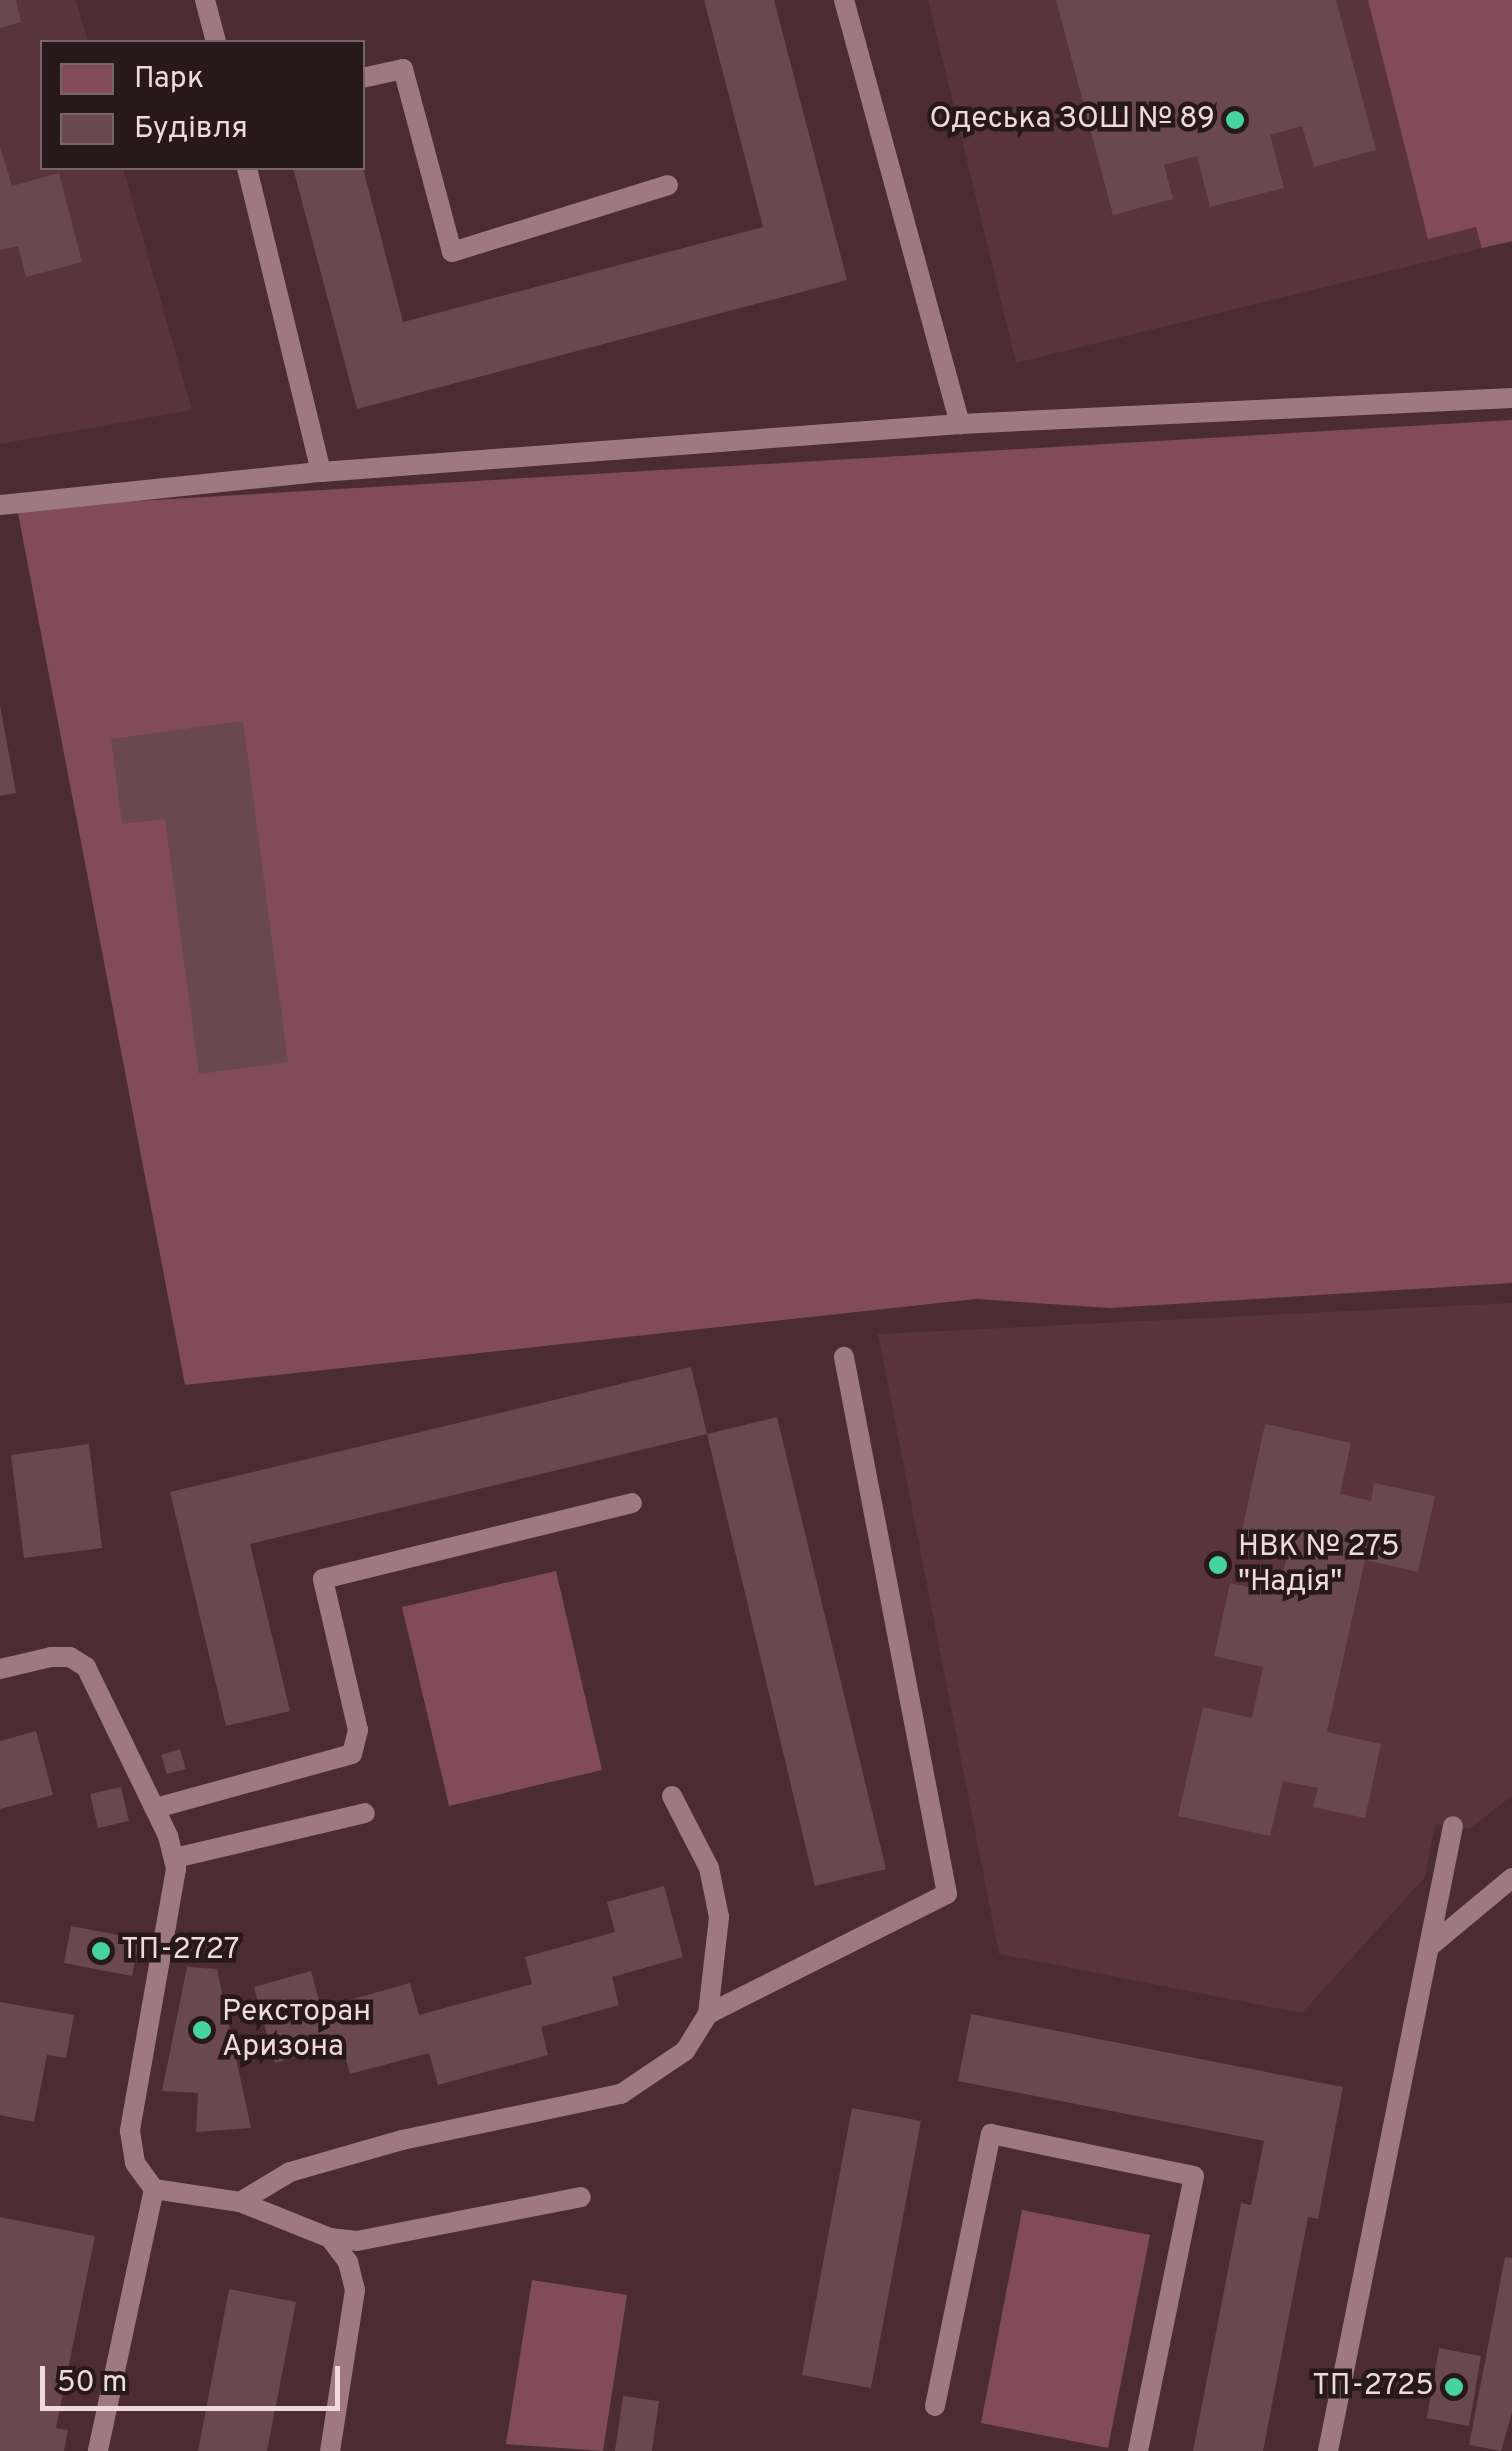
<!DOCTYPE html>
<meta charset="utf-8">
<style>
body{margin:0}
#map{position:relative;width:1512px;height:2451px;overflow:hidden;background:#4a2c31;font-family:Overpass,sans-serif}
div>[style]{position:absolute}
.built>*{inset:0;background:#59343b}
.green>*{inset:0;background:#824c56}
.building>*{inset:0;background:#69484e}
.service>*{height:20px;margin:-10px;padding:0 10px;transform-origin:10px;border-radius:10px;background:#9e7a80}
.dots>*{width:28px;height:28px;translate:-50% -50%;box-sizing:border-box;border:5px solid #27191b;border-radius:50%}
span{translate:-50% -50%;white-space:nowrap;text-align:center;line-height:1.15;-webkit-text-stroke:9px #27191b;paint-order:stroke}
.poi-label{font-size:30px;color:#eedadd}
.right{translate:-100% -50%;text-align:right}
.left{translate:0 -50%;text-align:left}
.legend{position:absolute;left:40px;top:40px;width:325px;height:130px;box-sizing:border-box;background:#27191b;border:2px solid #776669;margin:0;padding:12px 18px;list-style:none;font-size:30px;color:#eedadd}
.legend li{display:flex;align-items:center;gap:20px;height:50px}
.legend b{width:50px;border:2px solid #776669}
.scale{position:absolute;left:40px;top:2366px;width:300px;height:45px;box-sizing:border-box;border:5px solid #eedadd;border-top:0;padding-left:12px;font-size:30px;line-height:35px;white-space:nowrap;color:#eedadd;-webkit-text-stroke:8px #27191b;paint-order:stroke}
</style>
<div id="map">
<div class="built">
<div style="clip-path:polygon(0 0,76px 0,88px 42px,42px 42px,42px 168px,123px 168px,192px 410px,0 444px)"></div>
<div style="clip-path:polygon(928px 0,1512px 0,1512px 241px,1016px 363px)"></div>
<div style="clip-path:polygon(1512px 1303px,1512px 1796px,1469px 1829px,1435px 1824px,1425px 1877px,1302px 2013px,999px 1954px,878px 1334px)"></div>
</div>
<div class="green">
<div style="clip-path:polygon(1368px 0,1512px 0,1512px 241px,1482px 248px,1476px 227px,1428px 239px)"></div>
<div style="clip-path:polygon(1512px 420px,1512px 1283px,1110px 1308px,976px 1299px,185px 1385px,17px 508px)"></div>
<div style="clip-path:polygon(556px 1571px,602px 1770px,449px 1806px,402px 1607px)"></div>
<div style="clip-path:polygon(1022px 2210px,1150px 2235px,1108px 2448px,981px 2423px)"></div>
<div style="clip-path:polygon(532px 2280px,627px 2295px,603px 2451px,506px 2444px)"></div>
</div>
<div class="building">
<div style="clip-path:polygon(0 0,16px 0,21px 22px,0 28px)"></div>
<div style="clip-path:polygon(704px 0,774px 0,847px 280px,357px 409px,293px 168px,363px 168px,403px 322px,763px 227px)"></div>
<div style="clip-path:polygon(1056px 0,1336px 0,1376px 150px,1314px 167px,1302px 126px,1270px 135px,1284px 188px,1210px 207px,1197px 156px,1164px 165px,1173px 199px,1113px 215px)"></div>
<div style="clip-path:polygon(0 146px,12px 186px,59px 173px,82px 262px,26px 277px,18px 246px,0 250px)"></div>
<div style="clip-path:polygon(0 705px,16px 793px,0 796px)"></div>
<div style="clip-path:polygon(243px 721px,288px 1062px,199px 1074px,165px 819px,122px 824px,111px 739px)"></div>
<div style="clip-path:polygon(691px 1367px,707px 1434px,777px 1417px,886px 1869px,815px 1886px,707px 1434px,250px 1544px,290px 1711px,226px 1726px,170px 1492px)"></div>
<div style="clip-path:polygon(1265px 1424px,1351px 1443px,1340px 1494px,1371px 1501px,1374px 1483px,1435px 1496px,1418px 1572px,1365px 1560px,1327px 1732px,1381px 1744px,1365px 1818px,1313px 1807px,1318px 1788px,1283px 1781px,1270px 1836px,1178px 1816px,1203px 1707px,1252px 1718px,1263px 1667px,1214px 1656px,1230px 1583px,1279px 1594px,1289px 1546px,1241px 1535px)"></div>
<div style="clip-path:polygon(89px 1444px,102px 1548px,24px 1558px,11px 1455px)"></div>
<div style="clip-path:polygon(36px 1731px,53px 1795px,0 1809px,0 1741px)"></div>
<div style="clip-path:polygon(180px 1749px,186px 1769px,167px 1774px,161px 1755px)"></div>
<div style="clip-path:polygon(121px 1787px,129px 1821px,98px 1828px,90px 1794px)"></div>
<div style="clip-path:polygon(664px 1886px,683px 1957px,612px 1977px,619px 2005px,541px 2027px,548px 2055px,438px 2085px,429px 2053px,350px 2074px,342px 2044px,275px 2063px,254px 1987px,311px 1971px,321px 2008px,410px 1983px,419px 2015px,532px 1984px,525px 1957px,615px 1932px,607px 1902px)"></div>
<div style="clip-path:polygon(71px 1926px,139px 1939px,132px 1976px,64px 1963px)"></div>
<div style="clip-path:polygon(187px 1967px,217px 1969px,251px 2128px,196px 2132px,198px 2093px,162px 2091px)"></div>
<div style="clip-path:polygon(0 2002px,74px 2015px,66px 2058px,47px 2055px,34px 2122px,0 2115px)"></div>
<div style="clip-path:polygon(971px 2014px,1343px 2087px,1318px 2219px,1308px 2217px,1263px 2451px,1193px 2451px,1241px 2203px,1251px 2205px,1264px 2141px,958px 2081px)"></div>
<div style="clip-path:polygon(852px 2108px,921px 2121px,871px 2388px,802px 2375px)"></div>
<div style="clip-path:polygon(0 2217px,95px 2236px,56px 2428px,68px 2430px,64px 2451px,0 2451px)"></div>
<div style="clip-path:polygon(1505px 2257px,1512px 2258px,1512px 2413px,1501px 2451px,1469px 2445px)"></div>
<div style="clip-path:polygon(229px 2289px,296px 2302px,267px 2451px,198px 2451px)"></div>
<div style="clip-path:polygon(1439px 2348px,1481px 2356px,1469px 2426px,1427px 2418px)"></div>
<div style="clip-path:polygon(623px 2396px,659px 2401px,652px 2451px,615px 2451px)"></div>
</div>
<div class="service">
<div style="left:205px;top:0;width:43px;rotate:75.3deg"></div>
<div style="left:844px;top:0;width:440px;rotate:74.7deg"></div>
<div style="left:960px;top:424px;width:553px;rotate:-2.7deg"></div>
<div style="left:362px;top:78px;width:42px;rotate:-12.4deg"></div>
<div style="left:403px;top:69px;width:189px;rotate:75deg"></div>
<div style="left:452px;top:252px;width:226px;rotate:-17.2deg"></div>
<div style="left:247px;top:168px;width:313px;rotate:76.3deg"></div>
<div style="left:0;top:505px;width:323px;rotate:-5.9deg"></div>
<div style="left:321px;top:472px;width:641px;rotate:-4.3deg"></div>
<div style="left:0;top:1669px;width:52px;rotate:-13.2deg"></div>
<div style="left:51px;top:1657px;width:19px"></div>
<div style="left:70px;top:1657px;width:19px;rotate:32deg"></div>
<div style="left:86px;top:1667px;width:188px;rotate:64.1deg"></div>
<div style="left:168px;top:1836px;width:34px;rotate:76deg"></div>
<div style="left:176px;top:1869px;width:266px;rotate:100deg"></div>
<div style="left:130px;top:2131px;width:32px;rotate:81deg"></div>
<div style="left:135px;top:2163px;width:32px;rotate:54deg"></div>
<div style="left:154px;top:2189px;width:268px;rotate:102.1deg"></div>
<div style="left:156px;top:1808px;width:203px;rotate:-15.4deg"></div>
<div style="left:352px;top:1754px;width:25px;rotate:-76deg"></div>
<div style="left:358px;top:1730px;width:155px;rotate:-103.1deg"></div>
<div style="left:323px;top:1579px;width:318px;rotate:-13.8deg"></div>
<div style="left:175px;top:1858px;width:195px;rotate:-13.3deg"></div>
<div style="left:1429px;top:1947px;width:108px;rotate:-39.7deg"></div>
<div style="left:708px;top:2014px;width:267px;rotate:-26.7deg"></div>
<div style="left:947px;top:1894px;width:547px;rotate:-100.86deg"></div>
<div style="left:154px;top:2189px;width:87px;rotate:8.6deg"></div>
<div style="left:240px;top:2202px;width:97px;rotate:21.8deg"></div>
<div style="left:330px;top:2238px;width:27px;rotate:6deg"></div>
<div style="left:357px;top:2241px;width:228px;rotate:-11.1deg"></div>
<div style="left:240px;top:2202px;width:58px;rotate:-31deg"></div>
<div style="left:290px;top:2172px;width:116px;rotate:-15.9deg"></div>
<div style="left:402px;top:2140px;width:224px;rotate:-11.9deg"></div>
<div style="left:621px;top:2094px;width:77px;rotate:-33.9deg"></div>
<div style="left:685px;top:2051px;width:44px;rotate:-58.1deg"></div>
<div style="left:708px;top:2014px;width:98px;rotate:-83.5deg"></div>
<div style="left:719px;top:1917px;width:50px;rotate:-101.5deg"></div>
<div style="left:709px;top:1868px;width:81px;rotate:-117.2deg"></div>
<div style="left:330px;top:2238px;width:30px;rotate:53deg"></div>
<div style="left:348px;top:2262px;width:29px;rotate:76deg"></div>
<div style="left:355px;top:2290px;width:163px;rotate:98.8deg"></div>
<div style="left:935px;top:2406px;width:278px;rotate:-78.4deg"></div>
<div style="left:991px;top:2134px;width:207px;rotate:11.7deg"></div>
<div style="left:1194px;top:2176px;width:281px;rotate:101.5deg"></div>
<div style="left:1328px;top:2451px;width:637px;rotate:-78.69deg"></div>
</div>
<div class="dots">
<div style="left:1235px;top:120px;background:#46d49e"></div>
<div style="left:1218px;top:1565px;background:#46d49e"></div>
<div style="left:101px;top:1951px;background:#46d49e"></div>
<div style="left:202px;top:2030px;background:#46d49e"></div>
<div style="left:1454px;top:2387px;background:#46d49e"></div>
</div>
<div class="poi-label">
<span class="right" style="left:1215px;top:120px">Одеська ЗОШ № 89</span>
<span class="left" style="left:1238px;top:1565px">НВК № 275<br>"Надія"</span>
<span class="left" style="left:121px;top:1951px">ТП-2727</span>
<span class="left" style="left:222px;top:2030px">Рексторан<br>Аризона</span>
<span class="right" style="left:1434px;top:2387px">ТП-2725</span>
</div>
<ul class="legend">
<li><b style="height:28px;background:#824c56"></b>Парк</li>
<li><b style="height:28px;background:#69484e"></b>Будівля</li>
</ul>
<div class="scale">50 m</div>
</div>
